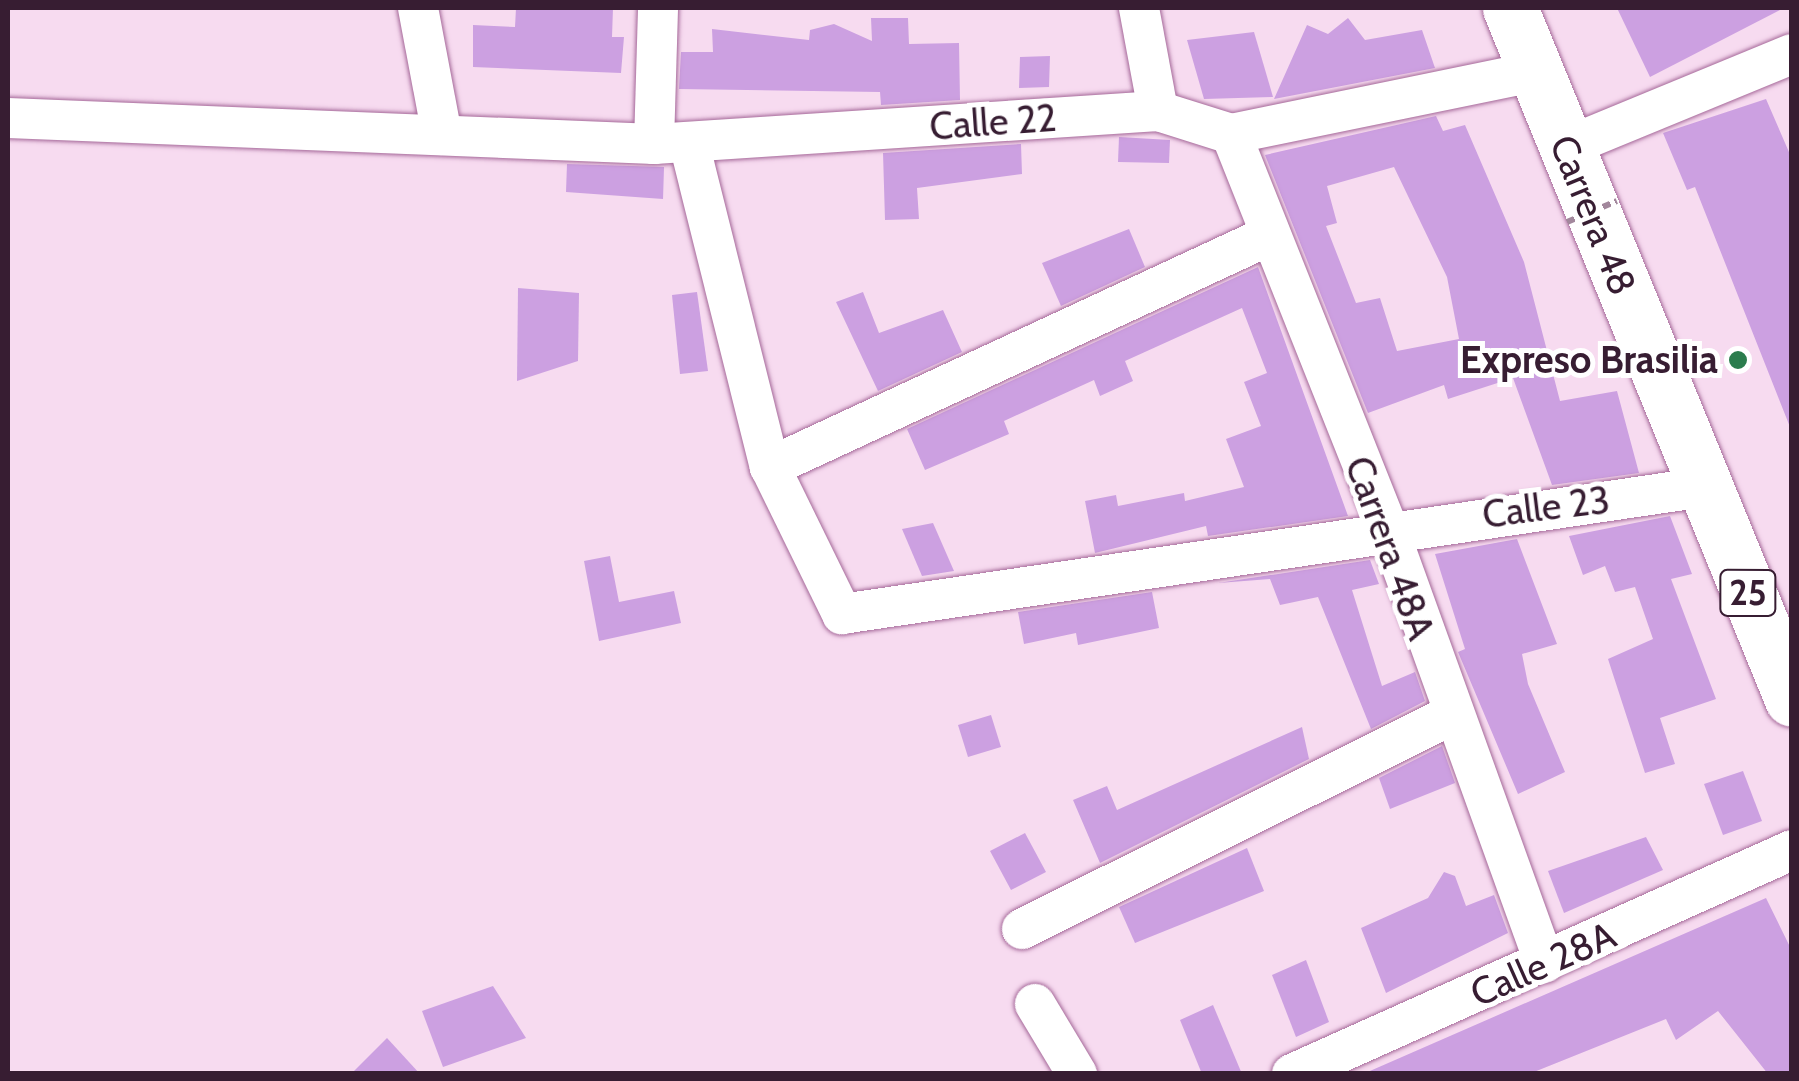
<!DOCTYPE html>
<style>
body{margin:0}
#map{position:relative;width:1799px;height:1081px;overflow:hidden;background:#f7dbf0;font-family:Cabin,sans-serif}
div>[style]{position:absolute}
.building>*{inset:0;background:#cca0e1}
.roads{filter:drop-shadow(0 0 2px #a56899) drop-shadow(0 0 2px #a56899)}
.minor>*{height:40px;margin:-20px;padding:0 20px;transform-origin:20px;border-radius:20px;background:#fff}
.trunk>*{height:55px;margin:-27.5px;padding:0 27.5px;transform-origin:27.5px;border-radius:27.5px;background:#fff}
.path-bridge>*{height:6px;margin-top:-3px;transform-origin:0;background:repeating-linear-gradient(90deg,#a2879c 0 8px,transparent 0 13px)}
.dots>*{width:28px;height:28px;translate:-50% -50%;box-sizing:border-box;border:5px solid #fff;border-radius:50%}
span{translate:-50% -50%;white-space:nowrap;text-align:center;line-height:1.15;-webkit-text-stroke:10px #fff;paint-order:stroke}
.shield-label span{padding:2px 8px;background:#fff;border:2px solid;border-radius:8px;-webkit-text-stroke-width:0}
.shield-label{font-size:35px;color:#371d32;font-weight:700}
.street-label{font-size:38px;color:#371d32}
.poi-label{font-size:38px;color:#371d32;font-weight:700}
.right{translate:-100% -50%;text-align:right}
.frame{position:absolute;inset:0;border:10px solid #371d32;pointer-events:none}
</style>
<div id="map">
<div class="building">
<div style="clip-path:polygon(516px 8px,613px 8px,612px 37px,624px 37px,621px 73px,473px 67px,473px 25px,515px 27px)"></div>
<div style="clip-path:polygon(1617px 8px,1784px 8px,1650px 77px)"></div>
<div style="clip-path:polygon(871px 18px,908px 18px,909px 44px,959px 43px,960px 100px,881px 105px,880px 92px,679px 89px,681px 52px,713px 52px,712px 29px,809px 40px,810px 30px,834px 24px,872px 41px)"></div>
<div style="clip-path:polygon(1348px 18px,1365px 40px,1422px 30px,1435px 68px,1274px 99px,1307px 25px,1328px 34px)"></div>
<div style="clip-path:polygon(1254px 32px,1273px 97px,1204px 99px,1187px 40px)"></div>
<div style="clip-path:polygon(1050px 56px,1049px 87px,1019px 88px,1020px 57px)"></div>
<div style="clip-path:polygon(1766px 99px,1792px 159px,1790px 427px,1695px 187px,1687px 190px,1663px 133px)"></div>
<div style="clip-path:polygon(evenodd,1436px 116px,1443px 131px,1465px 125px,1524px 262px,1560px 401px,1617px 391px,1639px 473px,1552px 485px,1513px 378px,1448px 399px,1444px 385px,1368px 413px,1265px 155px,1436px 116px,1394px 167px,1447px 277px,1459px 339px,1397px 351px,1380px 298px,1356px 303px,1326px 226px,1337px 223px,1327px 186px,1394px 167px)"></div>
<div style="clip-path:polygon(1119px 137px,1170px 140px,1169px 163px,1118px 162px)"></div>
<div style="clip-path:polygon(1021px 144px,1022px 174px,917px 188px,919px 219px,885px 220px,883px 153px)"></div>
<div style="clip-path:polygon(567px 164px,664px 167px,663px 199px,566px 192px)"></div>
<div style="clip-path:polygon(1129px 229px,1145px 267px,1061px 306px,1042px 263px)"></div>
<div style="clip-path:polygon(1258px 267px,1348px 516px,1208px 536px,1206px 526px,1095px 553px,1085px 501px,1116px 495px,1118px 506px,1184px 493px,1185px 501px,1244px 487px,1226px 439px,1261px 426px,1244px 382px,1267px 373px,1242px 308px,1125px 361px,1133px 381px,1100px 396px,1094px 380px,1004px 421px,1009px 434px,925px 470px,907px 429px)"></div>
<div style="clip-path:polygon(518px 288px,579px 293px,578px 361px,517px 381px)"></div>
<div style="clip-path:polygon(697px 292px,708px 371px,680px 374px,672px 295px)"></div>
<div style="clip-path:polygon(863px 292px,879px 333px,943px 310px,962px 352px,878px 391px,836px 302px)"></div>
<div style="clip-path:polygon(1670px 516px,1692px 574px,1671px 579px,1716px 699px,1660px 718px,1675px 764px,1645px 773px,1608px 659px,1653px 639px,1635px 587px,1615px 592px,1605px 566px,1583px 575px,1569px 536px)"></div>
<div style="clip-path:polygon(933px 523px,954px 571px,922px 576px,902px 529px)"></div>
<div style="clip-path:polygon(1517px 539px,1557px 644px,1522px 654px,1528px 684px,1565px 772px,1518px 794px,1458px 652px,1465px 649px,1435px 554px)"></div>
<div style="clip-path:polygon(610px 556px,619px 602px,674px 591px,681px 623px,599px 641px,584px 561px)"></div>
<div style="clip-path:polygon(1370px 560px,1379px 584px,1352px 590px,1382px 686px,1415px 672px,1425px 701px,1371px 729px,1318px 597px,1280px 605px,1270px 579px,1218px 583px)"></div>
<div style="clip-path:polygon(1152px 592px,1159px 628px,1078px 645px,1076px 633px,1024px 644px,1018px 612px)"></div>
<div style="clip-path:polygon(991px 715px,1001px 747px,968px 757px,958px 725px)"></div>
<div style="clip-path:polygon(1302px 727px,1309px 759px,1100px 863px,1073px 800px,1107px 786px,1117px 810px)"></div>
<div style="clip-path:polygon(1442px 746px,1455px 783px,1390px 809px,1379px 778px)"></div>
<div style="clip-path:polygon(1743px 771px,1762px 821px,1723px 835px,1704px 784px)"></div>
<div style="clip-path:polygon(1025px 833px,1046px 872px,1011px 890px,990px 851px)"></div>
<div style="clip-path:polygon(1646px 837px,1663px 870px,1564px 913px,1548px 871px)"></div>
<div style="clip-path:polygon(1247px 848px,1264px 891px,1135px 943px,1119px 907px)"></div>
<div style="clip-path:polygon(1444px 872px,1455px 876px,1466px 906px,1494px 895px,1508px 933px,1386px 993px,1361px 928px,1428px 898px)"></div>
<div style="clip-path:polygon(1766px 898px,1792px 951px,1792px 1074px,1768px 1074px,1718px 1011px,1676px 1040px,1666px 1019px,1529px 1074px,1363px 1074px)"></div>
<div style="clip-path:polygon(1306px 960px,1329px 1022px,1296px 1037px,1272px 975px)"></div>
<div style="clip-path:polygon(493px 986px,526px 1038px,443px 1067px,422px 1011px)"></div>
<div style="clip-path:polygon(1213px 1005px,1242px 1074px,1202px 1074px,1180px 1020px)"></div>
<div style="clip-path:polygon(387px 1038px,420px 1074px,351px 1074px)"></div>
</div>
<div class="roads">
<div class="minor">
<div style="left:418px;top:8px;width:129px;rotate:79.3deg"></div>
<div style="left:1139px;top:8px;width:105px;rotate:79.5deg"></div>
<div style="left:8px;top:118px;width:647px;rotate:2.3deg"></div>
<div style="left:654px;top:144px;width:505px;rotate:-3.75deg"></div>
<div style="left:1158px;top:111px;width:77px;rotate:17.5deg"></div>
<div style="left:1231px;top:134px;width:309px;rotate:-11.6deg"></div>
<div style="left:1231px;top:134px;width:424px;rotate:68.3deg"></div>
<div style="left:1388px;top:528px;width:462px;rotate:70.2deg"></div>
<div style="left:689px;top:143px;width:334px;rotate:76deg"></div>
<div style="left:770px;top:467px;width:164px;rotate:63.9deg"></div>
<div style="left:842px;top:614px;width:871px;rotate:-8.38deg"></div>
<div style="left:654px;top:144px;width:136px;rotate:-88.3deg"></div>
<div style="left:1566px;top:147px;width:244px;rotate:-22.4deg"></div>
<div style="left:770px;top:467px;width:547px;rotate:-24.88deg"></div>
<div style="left:1022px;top:929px;width:477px;rotate:-26.5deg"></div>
<div style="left:1035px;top:1004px;width:82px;rotate:59deg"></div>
<div style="left:1292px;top:1074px;width:548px;rotate:-24.13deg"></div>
</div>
<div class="trunk">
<div style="left:1510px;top:8px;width:746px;rotate:67.8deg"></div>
</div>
</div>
<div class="path-bridge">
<div style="left:1567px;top:222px;width:54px;rotate:-22.8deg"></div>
</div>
<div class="dots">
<div style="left:1738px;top:360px;background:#2b7c4d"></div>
</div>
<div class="shield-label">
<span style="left:1748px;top:593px">25</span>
</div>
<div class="street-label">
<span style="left:993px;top:122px;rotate:-4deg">Calle 22</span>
<span style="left:1593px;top:215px;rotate:68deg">Carrera 48</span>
<span style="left:1546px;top:507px;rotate:-7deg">Calle 23</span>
<span style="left:1390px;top:548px;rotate:70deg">Carrera 48A</span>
<span style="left:1543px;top:964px;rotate:-24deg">Calle 28A</span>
</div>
<div class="poi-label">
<span class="right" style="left:1718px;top:360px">Expreso Brasilia</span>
</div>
<div class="frame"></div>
</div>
